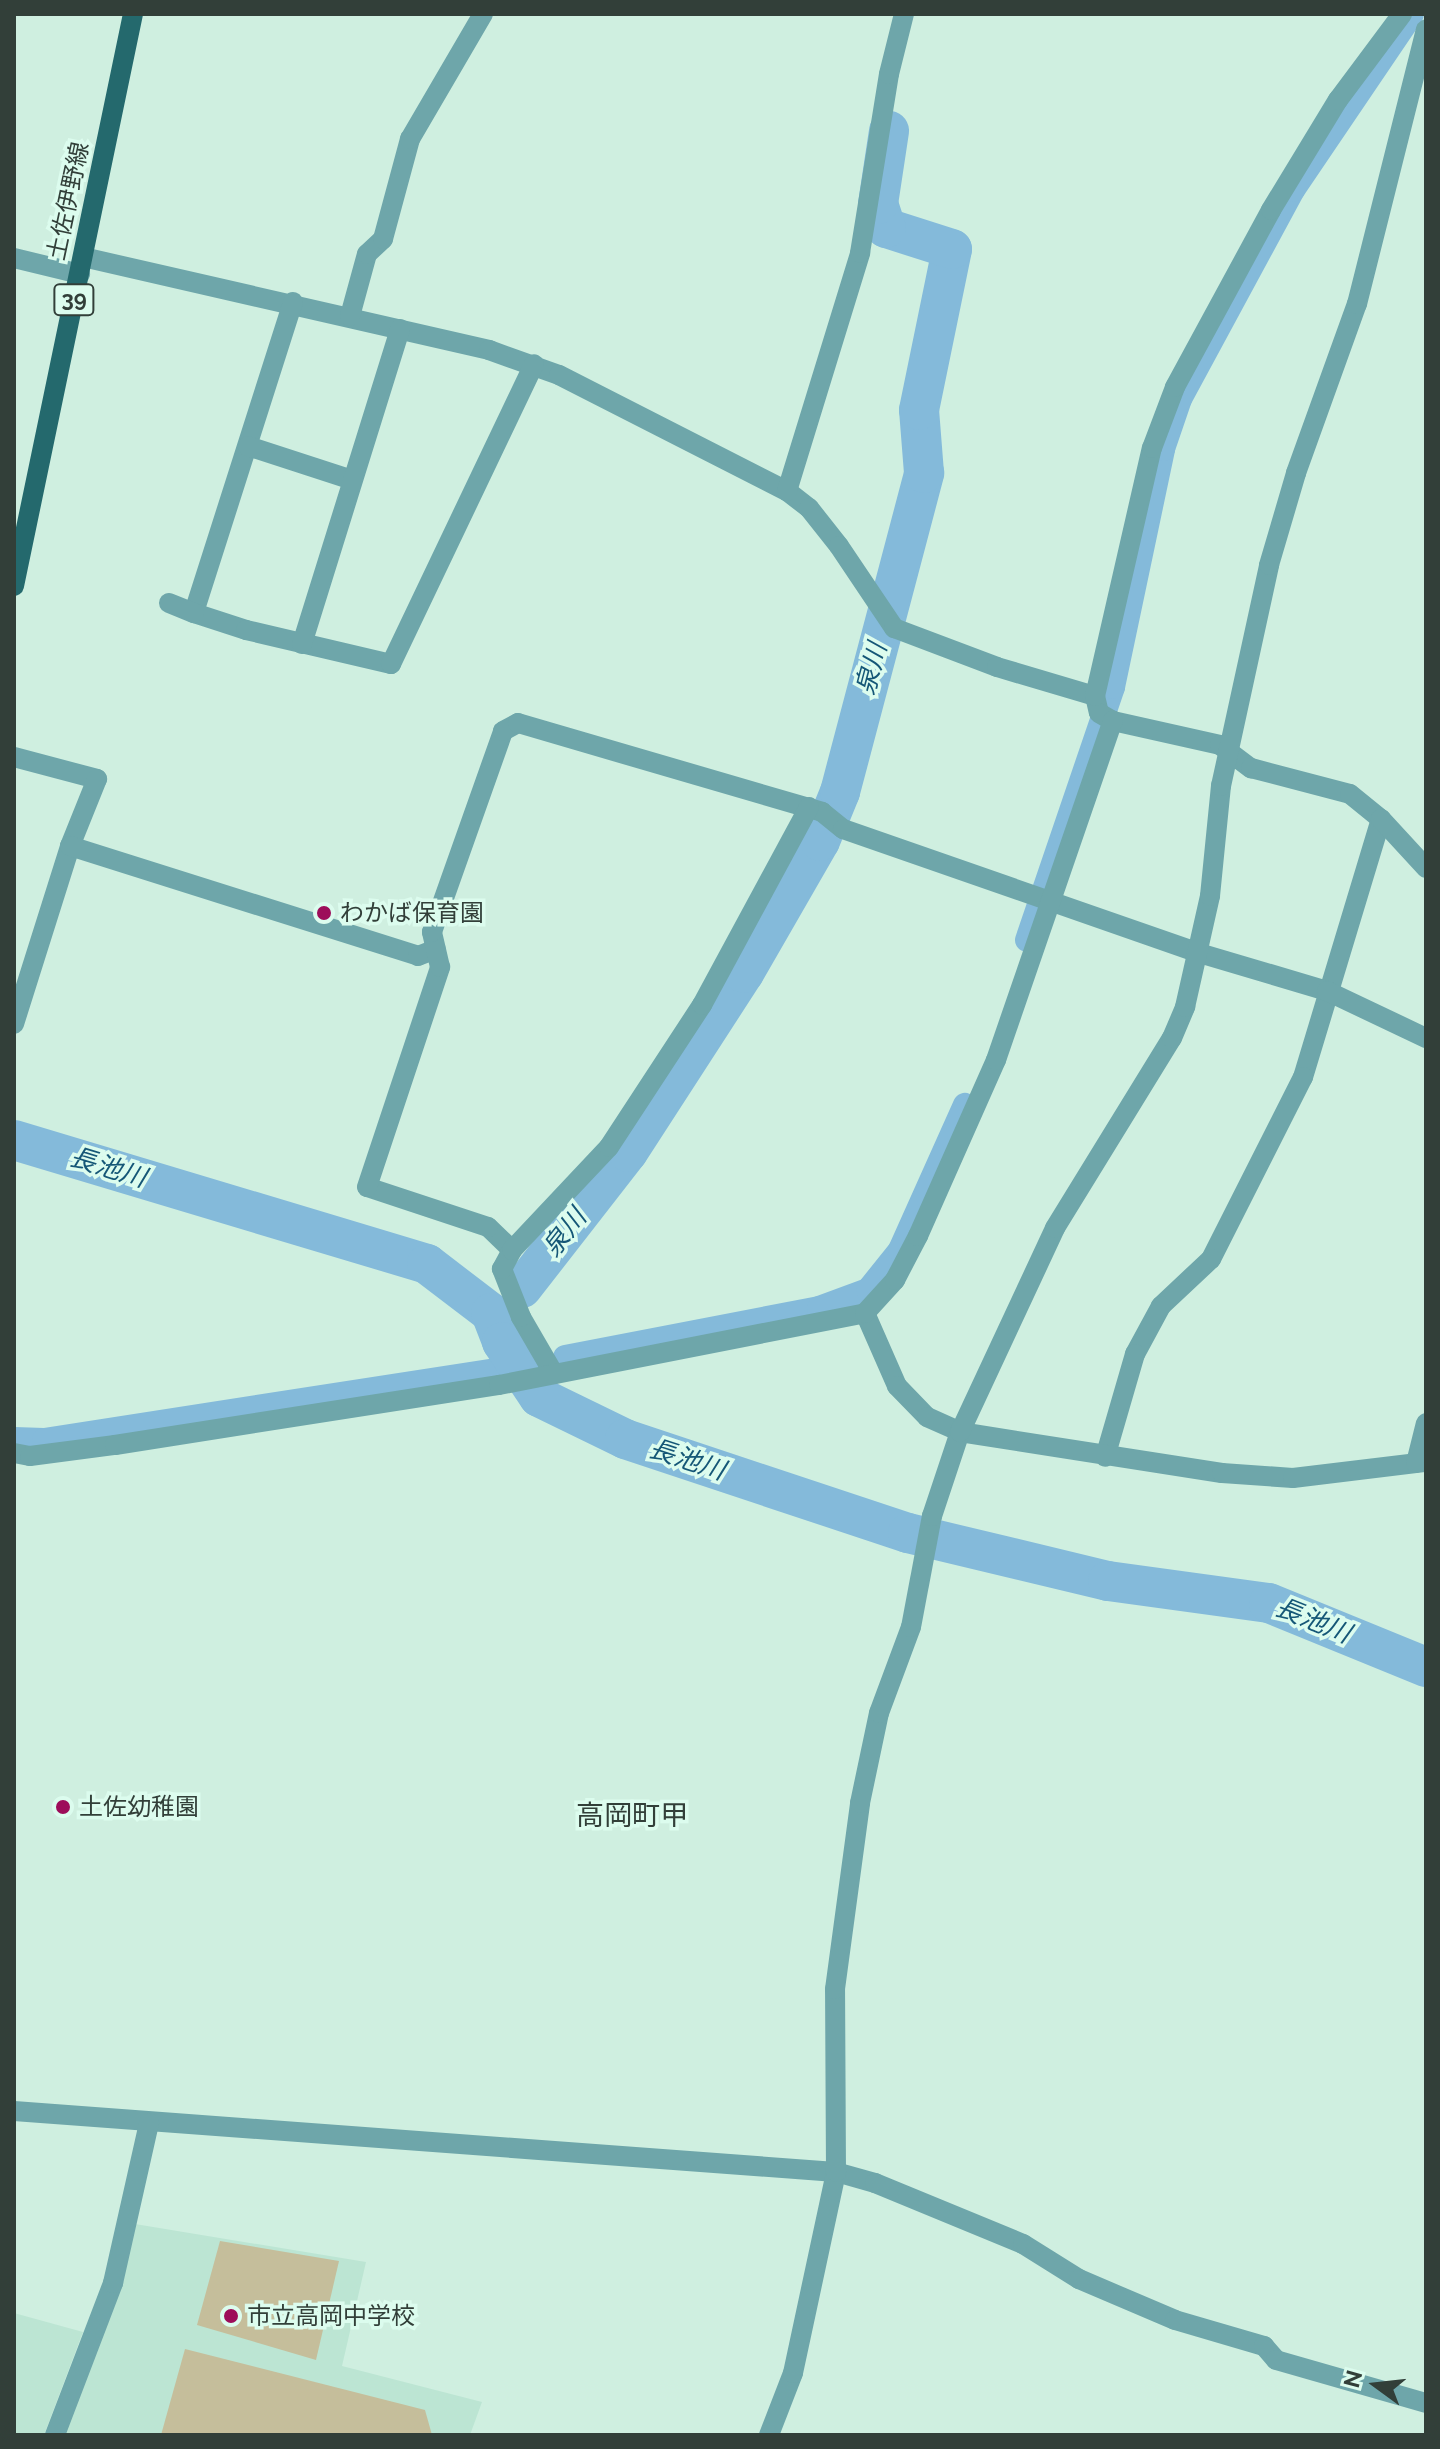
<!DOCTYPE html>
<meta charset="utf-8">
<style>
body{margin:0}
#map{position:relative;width:1440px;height:2449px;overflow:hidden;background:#cfefe0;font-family:Raleway,"Noto Sans JP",sans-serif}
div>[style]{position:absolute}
.built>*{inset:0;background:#bce5d3}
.green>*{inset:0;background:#c5be9b}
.canal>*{height:24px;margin:-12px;padding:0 12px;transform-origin:12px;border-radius:12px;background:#84bada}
.river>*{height:40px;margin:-20px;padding:0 20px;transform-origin:20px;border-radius:20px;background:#84bada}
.minor>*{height:20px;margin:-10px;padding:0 10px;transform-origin:10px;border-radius:10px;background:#6ea6aa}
.major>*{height:20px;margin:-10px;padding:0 10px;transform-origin:10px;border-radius:10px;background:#24696d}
.dots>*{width:22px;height:22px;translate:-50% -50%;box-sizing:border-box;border:4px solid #dcfcee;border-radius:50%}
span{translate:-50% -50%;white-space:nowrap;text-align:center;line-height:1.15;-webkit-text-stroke:7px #dcfcee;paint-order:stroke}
.shield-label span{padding:2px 6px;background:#dcfcee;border:2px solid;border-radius:6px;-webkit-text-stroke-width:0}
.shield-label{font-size:22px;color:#323f39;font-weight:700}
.street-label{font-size:24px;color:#323f39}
.poi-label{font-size:24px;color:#323f39}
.left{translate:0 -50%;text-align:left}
.water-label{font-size:26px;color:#155777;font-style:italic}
.quarter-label{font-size:28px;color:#323f39}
.frame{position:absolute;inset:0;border:16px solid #323f39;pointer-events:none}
.north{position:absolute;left:1336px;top:2345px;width:80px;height:80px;-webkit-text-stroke:6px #dcfcee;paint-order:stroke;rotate:285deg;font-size:22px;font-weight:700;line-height:32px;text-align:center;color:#323f39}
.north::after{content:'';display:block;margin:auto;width:28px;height:36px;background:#323f39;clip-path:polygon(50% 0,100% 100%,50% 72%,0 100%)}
</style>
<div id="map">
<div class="built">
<div style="clip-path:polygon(135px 2224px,366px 2262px,342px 2366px,482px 2402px,470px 2435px,60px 2435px)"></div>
<div style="clip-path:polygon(14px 2313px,83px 2332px,44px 2435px,14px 2435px)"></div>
</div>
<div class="green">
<div style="clip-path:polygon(220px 2241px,339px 2261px,316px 2360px,197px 2325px)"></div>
<div style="clip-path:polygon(185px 2349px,425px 2410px,432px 2435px,161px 2435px)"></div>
</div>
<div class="canal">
<div style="left:1027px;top:940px;width:267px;rotate:-71.2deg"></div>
<div style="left:1113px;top:687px;width:243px;rotate:-78.1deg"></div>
<div style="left:1163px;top:449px;width:53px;rotate:-71.2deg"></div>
<div style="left:1180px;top:399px;width:238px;rotate:-61.6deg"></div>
<div style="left:1293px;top:190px;width:212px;rotate:-55.9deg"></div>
<div style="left:565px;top:1357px;width:259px;rotate:-10.9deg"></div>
<div style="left:819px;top:1308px;width:52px;rotate:-20.2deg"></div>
<div style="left:868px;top:1290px;width:51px;rotate:-51.3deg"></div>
<div style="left:900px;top:1250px;width:159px;rotate:-65.9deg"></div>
<div style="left:14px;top:1439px;width:30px;rotate:2deg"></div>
<div style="left:44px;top:1440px;width:490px;rotate:-8.8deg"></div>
</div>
<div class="river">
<div style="left:14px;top:1140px;width:431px;rotate:16.7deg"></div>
<div style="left:427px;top:1264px;width:81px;rotate:37.4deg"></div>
<div style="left:491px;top:1313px;width:31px;rotate:69deg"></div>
<div style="left:502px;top:1342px;width:66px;rotate:56.1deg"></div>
<div style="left:539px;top:1397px;width:96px;rotate:26deg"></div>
<div style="left:625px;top:1439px;width:298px;rotate:18.4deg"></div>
<div style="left:908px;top:1533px;width:206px;rotate:13.5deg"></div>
<div style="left:1108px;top:1581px;width:162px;rotate:7.8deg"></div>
<div style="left:1269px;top:1603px;width:170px;rotate:22.2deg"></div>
<div style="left:522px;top:1288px;width:172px;rotate:-52.1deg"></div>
<div style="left:628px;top:1152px;width:213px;rotate:-57.1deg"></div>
<div style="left:744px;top:973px;width:152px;rotate:-60.1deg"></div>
<div style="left:820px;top:841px;width:53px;rotate:-67.8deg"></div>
<div style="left:840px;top:792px;width:330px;rotate:-75.2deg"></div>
<div style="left:924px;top:473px;width:63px;rotate:-94.5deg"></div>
<div style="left:919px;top:410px;width:164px;rotate:-78.4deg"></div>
<div style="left:952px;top:249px;width:69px;rotate:-162.3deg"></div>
<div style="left:886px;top:228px;width:25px;rotate:-108deg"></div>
<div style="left:878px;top:204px;width:74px;rotate:-81.4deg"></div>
</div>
<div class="minor">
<div style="left:83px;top:257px;width:417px;rotate:12.9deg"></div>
<div style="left:489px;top:350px;width:74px;rotate:19.7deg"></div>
<div style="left:559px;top:375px;width:256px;rotate:27deg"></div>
<div style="left:787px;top:491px;width:28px;rotate:38deg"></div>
<div style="left:809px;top:508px;width:48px;rotate:51.7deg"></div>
<div style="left:839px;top:546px;width:99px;rotate:56.1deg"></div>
<div style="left:894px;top:628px;width:110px;rotate:20.7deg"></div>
<div style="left:997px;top:667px;width:102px;rotate:16.5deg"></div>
<div style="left:1095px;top:696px;width:17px;rotate:77deg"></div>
<div style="left:1099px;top:713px;width:16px;rotate:30deg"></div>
<div style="left:1113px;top:721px;width:110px;rotate:12.6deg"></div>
<div style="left:1220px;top:745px;width:39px;rotate:37deg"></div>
<div style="left:1251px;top:768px;width:102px;rotate:14.7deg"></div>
<div style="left:1350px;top:794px;width:40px;rotate:39deg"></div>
<div style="left:1381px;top:819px;width:270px;rotate:106.8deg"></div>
<div style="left:1303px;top:1077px;width:204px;rotate:116.8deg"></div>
<div style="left:1211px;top:1259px;width:69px;rotate:136.8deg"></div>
<div style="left:1161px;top:1306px;width:55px;rotate:118.4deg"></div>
<div style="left:1135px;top:1354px;width:107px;rotate:106.2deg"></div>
<div style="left:14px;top:258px;width:68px;rotate:13.6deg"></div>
<div style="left:293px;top:302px;width:326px;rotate:107.7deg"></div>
<div style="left:194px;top:613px;width:55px;rotate:18.1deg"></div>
<div style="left:246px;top:630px;width:149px;rotate:13.2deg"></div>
<div style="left:391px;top:664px;width:332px;rotate:-64.5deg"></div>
<div style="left:350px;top:316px;width:64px;rotate:-74.7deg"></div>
<div style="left:367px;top:254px;width:22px;rotate:-43deg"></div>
<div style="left:383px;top:239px;width:104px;rotate:-74.9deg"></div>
<div style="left:410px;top:139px;width:145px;rotate:-59.7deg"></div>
<div style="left:248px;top:446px;width:109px;rotate:18.1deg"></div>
<div style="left:787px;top:491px;width:249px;rotate:-72.9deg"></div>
<div style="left:860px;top:253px;width:181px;rotate:-80.8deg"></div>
<div style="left:889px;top:74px;width:62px;rotate:-76deg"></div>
<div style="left:169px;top:603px;width:27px;rotate:22deg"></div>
<div style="left:302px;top:644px;width:330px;rotate:-72.7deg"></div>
<div style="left:1095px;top:696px;width:254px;rotate:-77.1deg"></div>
<div style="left:1152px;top:448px;width:65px;rotate:-69.3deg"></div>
<div style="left:1175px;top:387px;width:201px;rotate:-61.5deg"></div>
<div style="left:1271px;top:210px;width:129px;rotate:-58.7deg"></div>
<div style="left:1338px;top:100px;width:107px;rotate:-53.3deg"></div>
<div style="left:14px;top:757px;width:86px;rotate:14.8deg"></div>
<div style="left:97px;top:779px;width:72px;rotate:111.9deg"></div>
<div style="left:1381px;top:819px;width:67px;rotate:47.4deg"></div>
<div style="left:14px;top:1024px;width:187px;rotate:-72.5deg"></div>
<div style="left:70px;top:846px;width:365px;rotate:17.5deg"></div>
<div style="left:418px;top:956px;width:19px;rotate:-21deg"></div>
<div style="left:512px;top:1250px;width:33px;rotate:-136deg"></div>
<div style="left:488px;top:1227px;width:127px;rotate:-161.7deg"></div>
<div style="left:367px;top:1187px;width:232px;rotate:-71.6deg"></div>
<div style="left:440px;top:967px;width:36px;rotate:-103deg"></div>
<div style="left:432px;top:932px;width:213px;rotate:-70.5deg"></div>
<div style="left:503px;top:731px;width:17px;rotate:-28deg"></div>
<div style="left:518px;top:723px;width:317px;rotate:16.3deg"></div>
<div style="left:822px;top:812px;width:27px;rotate:39deg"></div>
<div style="left:843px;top:829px;width:377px;rotate:19.2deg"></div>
<div style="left:1199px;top:953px;width:134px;rotate:16.5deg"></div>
<div style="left:1327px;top:991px;width:110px;rotate:25.4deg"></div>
<div style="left:865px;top:1313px;width:80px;rotate:66.3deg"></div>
<div style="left:897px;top:1386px;width:43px;rotate:45.9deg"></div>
<div style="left:927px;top:1417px;width:36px;rotate:24deg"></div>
<div style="left:960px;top:1432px;width:265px;rotate:8.9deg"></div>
<div style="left:1222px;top:1473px;width:71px;rotate:4deg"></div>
<div style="left:1293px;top:1478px;width:134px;rotate:-6.9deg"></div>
<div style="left:554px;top:1374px;width:66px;rotate:-120.1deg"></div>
<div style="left:521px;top:1317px;width:52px;rotate:-111.6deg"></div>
<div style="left:502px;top:1269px;width:21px;rotate:-62deg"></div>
<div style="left:512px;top:1250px;width:141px;rotate:-46.7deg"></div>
<div style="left:609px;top:1147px;width:170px;rotate:-56.8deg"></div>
<div style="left:702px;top:1005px;width:225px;rotate:-61.6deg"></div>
<div style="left:14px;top:1453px;width:16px;rotate:11deg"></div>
<div style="left:30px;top:1456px;width:86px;rotate:-7.4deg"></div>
<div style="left:115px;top:1445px;width:389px;rotate:-8.9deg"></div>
<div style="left:499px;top:1385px;width:373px;rotate:-11.1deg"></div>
<div style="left:865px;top:1313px;width:45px;rotate:-47.7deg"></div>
<div style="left:895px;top:1280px;width:50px;rotate:-62.4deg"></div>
<div style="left:918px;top:1236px;width:193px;rotate:-66.1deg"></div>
<div style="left:996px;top:1060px;width:359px;rotate:-71deg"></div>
<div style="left:1416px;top:1463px;width:41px;rotate:-76deg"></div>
<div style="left:14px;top:2111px;width:824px;rotate:4.24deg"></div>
<div style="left:836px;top:2172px;width:41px;rotate:15.8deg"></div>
<div style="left:875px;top:2183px;width:160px;rotate:22.4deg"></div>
<div style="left:1023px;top:2244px;width:66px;rotate:32deg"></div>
<div style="left:1079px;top:2279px;width:104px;rotate:23.1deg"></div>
<div style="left:1175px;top:2320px;width:93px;rotate:16.3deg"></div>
<div style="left:1264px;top:2346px;width:18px;rotate:49deg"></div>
<div style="left:1276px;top:2360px;width:156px;rotate:16deg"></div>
<div style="left:55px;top:2435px;width:163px;rotate:-69.1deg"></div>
<div style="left:113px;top:2283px;width:164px;rotate:-77.3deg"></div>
<div style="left:769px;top:2435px;width:66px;rotate:-68.8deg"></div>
<div style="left:793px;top:2373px;width:206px;rotate:-77.9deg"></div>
<div style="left:836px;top:2172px;width:183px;rotate:-90.3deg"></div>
<div style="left:835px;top:1989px;width:188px;rotate:-82.3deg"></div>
<div style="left:860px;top:1803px;width:92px;rotate:-78.1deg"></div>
<div style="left:879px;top:1713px;width:92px;rotate:-69.6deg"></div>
<div style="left:911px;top:1627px;width:113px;rotate:-79.3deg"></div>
<div style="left:932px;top:1516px;width:89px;rotate:-71.6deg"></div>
<div style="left:960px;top:1432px;width:225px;rotate:-65deg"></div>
<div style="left:1055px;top:1228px;width:223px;rotate:-58.4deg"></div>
<div style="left:1172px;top:1038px;width:34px;rotate:-67deg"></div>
<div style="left:1185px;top:1007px;width:114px;rotate:-77.3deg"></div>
<div style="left:1210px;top:896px;width:111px;rotate:-84.3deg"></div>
<div style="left:1221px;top:786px;width:226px;rotate:-77.7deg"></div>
<div style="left:1269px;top:565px;width:96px;rotate:-73.6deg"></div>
<div style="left:1296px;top:473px;width:180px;rotate:-70.2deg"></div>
<div style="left:1357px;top:304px;width:283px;rotate:-75.9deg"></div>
</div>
<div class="major">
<div style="left:14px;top:586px;width:584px;rotate:-78.25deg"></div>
</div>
<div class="dots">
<div style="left:324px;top:913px;background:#9d0d5a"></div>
<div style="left:63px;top:1807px;background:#9d0d5a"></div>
<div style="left:231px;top:2316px;background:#9d0d5a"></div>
</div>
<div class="shield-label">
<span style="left:74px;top:300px">39</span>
</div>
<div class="street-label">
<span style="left:68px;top:201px;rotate:-78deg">土佐伊野線</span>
</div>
<div class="poi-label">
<span class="left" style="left:340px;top:913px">わかば保育園</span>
<span class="left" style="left:79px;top:1807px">土佐幼稚園</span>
<span class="left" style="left:247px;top:2316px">市立高岡中学校</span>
</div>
<div class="water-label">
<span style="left:872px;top:669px;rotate:-75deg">泉川</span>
<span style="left:108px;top:1168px;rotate:17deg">長池川</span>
<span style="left:565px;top:1233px;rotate:-52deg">泉川</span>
<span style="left:687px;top:1460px;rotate:18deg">長池川</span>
<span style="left:1313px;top:1621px;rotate:22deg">長池川</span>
</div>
<div class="quarter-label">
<span style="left:632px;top:1816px">高岡町甲</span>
</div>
<div class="frame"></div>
<div class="north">N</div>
</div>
